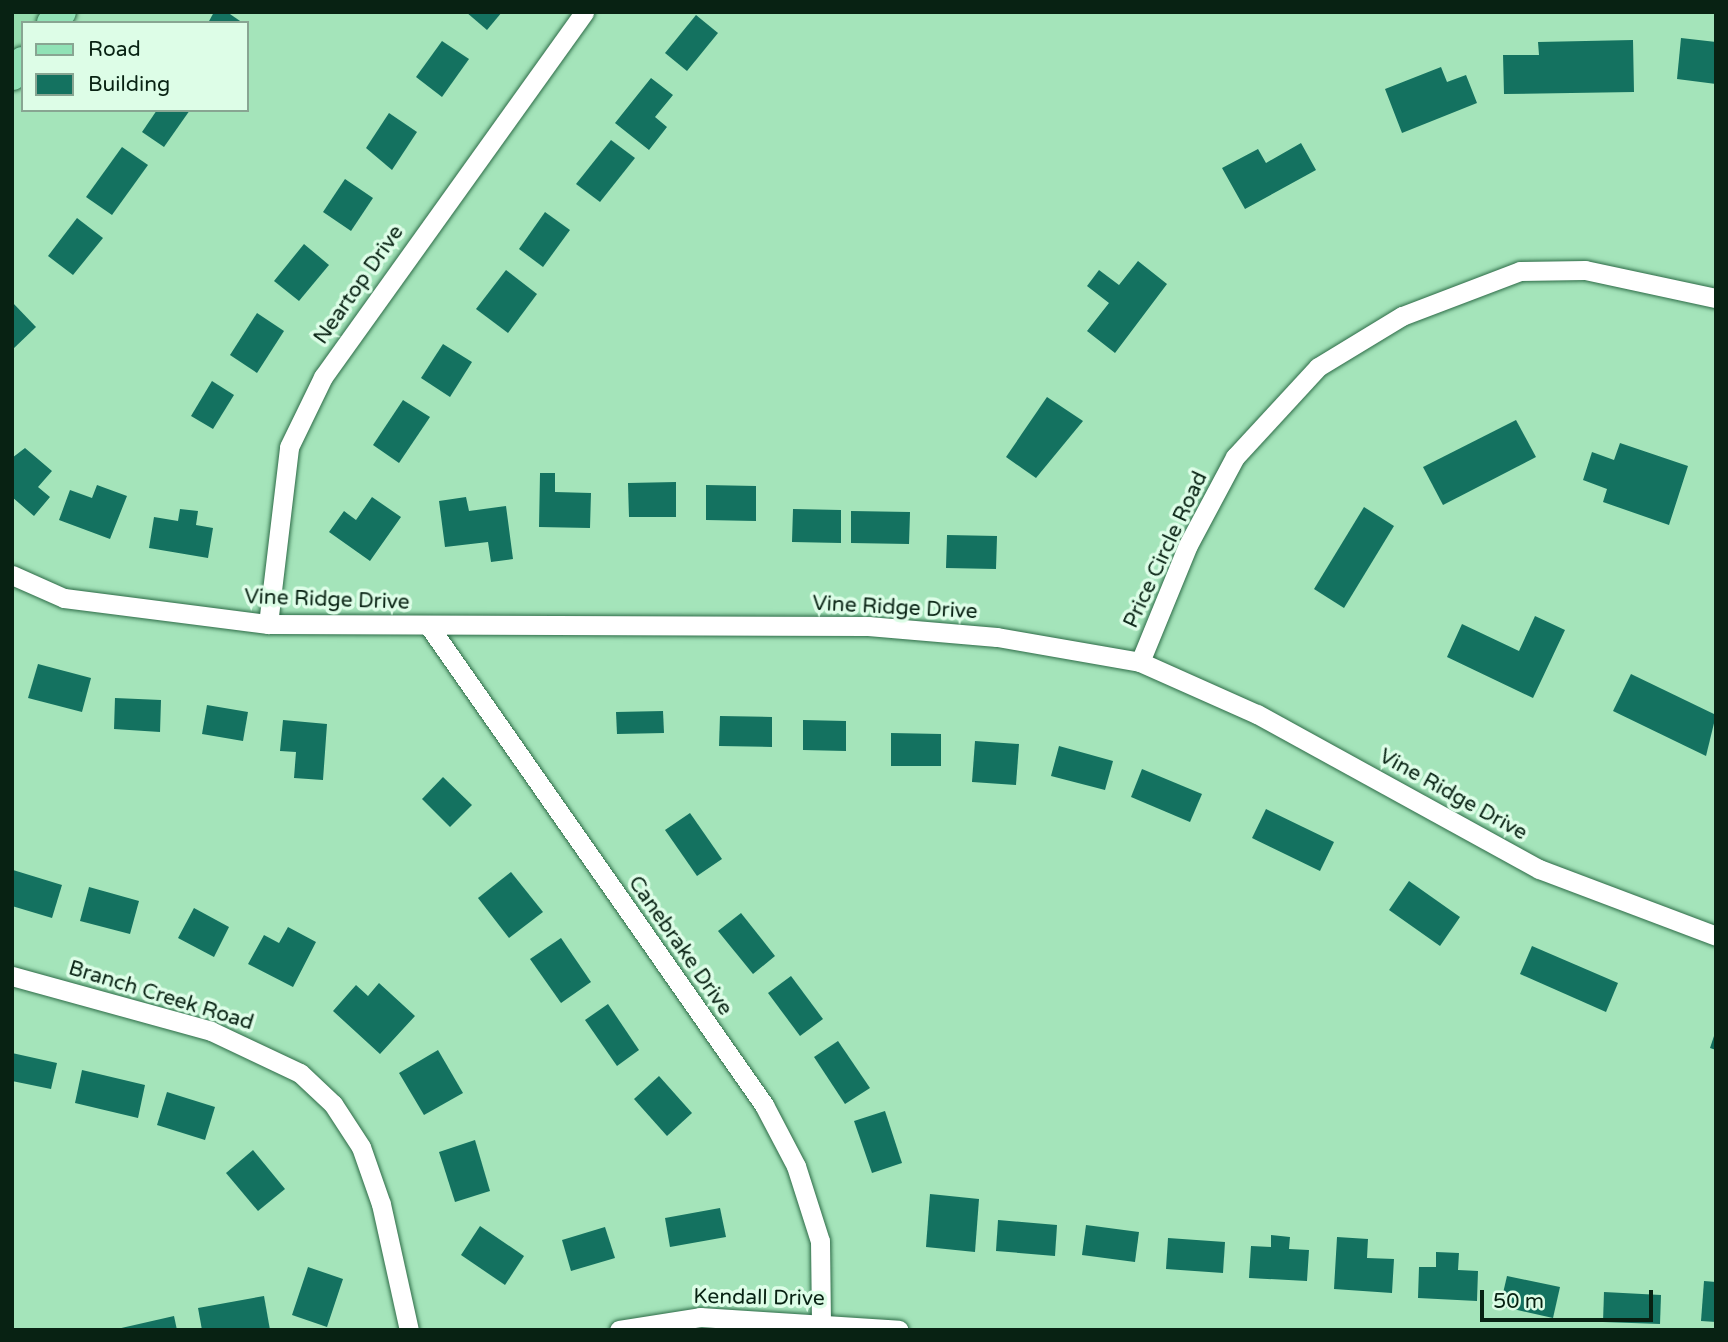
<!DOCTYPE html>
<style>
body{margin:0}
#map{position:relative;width:1728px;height:1342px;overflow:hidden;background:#a4e4ba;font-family:"Varela Round",sans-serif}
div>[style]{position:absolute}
.built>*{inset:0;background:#95ddae}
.building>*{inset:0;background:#147260}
.roads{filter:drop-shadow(0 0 2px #2d6b47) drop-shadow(0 0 2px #2d6b47)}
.minor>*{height:19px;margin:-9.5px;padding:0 9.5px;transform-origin:9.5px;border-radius:9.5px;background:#fff}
.primary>*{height:30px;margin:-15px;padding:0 15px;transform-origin:15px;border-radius:15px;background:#90e2b6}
span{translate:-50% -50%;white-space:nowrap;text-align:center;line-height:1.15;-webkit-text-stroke:7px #ddfde7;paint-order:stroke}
.street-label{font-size:21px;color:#082213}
.frame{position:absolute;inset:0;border:14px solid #082213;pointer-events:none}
.legend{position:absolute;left:21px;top:21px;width:228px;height:91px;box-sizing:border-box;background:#ddfde7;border:2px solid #88a592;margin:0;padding:9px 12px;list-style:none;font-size:21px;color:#082213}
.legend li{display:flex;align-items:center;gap:14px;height:35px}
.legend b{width:35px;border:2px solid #88a592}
.scale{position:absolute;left:1480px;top:1290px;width:173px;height:32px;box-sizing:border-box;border:4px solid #082213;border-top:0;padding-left:9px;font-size:21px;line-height:24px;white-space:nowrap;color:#082213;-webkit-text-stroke:5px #ddfde7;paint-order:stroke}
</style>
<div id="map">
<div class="built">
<div style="clip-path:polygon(12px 12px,47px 12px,39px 23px,23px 23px,23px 47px,12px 62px)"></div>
</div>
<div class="building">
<div style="clip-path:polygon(214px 12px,227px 12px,243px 23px,208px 23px)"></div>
<div style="clip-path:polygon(466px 12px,502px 12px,487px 30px)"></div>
<div style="clip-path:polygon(696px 15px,718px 33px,687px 71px,665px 53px)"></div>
<div style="clip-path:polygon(1681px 38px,1716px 42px,1716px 84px,1677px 79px)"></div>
<div style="clip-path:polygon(1633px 40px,1634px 92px,1504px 94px,1503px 55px,1539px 55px,1538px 42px)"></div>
<div style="clip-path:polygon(442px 41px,469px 59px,442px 97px,416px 77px)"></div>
<div style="clip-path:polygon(1441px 67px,1447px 82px,1466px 75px,1477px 103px,1402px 133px,1385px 89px)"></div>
<div style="clip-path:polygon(651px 78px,673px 95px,655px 117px,667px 127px,649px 150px,615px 123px)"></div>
<div style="clip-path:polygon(157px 110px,190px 110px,164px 147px,142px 132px)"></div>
<div style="clip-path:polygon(389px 113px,417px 132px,392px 170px,366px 148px)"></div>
<div style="clip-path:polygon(611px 140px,635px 158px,600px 202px,576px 184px)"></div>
<div style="clip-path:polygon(1301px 143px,1316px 170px,1245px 209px,1222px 168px,1258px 149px,1266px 163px)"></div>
<div style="clip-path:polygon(122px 147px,148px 165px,112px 215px,86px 197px)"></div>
<div style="clip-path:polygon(345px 179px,373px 198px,351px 231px,323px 212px)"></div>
<div style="clip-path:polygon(545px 212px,570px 230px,543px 267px,519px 249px)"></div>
<div style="clip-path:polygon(77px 218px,103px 238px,73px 275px,48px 256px)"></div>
<div style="clip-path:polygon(304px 244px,329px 265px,299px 301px,274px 281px)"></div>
<div style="clip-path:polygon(1138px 261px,1167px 284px,1115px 353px,1087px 331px,1109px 303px,1087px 286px,1099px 270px,1119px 285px)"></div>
<div style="clip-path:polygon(506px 270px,537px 294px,508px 333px,476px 309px)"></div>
<div style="clip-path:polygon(12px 302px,36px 327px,12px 350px)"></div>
<div style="clip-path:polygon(257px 313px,284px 331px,257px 373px,230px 355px)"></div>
<div style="clip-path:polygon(443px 344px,472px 362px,450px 397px,421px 378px)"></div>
<div style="clip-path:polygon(212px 381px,234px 395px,213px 429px,191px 416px)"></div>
<div style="clip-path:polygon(1047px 397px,1083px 421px,1036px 478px,1006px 457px)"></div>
<div style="clip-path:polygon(403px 400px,430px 417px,399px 463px,373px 445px)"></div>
<div style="clip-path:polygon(1516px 420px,1536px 457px,1443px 505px,1423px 467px)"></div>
<div style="clip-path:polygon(1620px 443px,1688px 466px,1669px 525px,1603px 502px,1607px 489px,1583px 480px,1592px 452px,1614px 460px)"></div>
<div style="clip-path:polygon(25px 448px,52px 471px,38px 487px,50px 497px,34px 516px,12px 497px,12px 458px)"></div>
<div style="clip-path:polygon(540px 473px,555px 473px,555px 492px,591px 493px,590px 528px,539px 527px)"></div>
<div style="clip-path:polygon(676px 482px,676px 517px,629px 517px,628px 483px)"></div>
<div style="clip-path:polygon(97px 485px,127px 496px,110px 539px,59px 520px,70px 490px,92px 498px)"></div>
<div style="clip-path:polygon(706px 485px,756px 486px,756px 521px,706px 520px)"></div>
<div style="clip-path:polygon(372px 497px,401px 517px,370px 561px,329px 532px,344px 511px,356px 520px)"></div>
<div style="clip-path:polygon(466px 497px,469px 511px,506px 506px,513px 559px,491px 562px,488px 542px,445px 547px,439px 501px)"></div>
<div style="clip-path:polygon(1364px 507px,1394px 526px,1344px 608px,1314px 589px)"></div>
<div style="clip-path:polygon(180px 509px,198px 511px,196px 525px,213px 528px,208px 558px,149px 548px,154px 517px,178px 521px)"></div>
<div style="clip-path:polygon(793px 509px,841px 510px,841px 543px,792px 542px)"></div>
<div style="clip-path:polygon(851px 511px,910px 512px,909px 544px,851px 543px)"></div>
<div style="clip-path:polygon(947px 535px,997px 536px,996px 569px,946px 568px)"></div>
<div style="clip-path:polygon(1535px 616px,1565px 630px,1533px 698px,1447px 657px,1462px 624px,1519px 651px)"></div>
<div style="clip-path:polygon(38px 664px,91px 678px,82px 712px,28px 698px)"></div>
<div style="clip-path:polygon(1631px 674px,1716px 715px,1706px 756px,1613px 711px)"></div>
<div style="clip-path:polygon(115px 698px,161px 700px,160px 732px,114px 729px)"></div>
<div style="clip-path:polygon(207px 705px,248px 712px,243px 741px,202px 734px)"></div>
<div style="clip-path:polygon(663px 711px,664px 733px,617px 734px,616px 712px)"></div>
<div style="clip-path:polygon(720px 716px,772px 717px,772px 747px,719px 746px)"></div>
<div style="clip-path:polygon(283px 720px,327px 724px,323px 780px,294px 778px,296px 752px,280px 751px)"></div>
<div style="clip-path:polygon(803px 720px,846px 721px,846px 751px,803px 750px)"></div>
<div style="clip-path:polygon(891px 733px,941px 734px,941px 766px,891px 766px)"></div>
<div style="clip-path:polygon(975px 741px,1019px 744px,1016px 785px,972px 782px)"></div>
<div style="clip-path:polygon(1059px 746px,1113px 761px,1105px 790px,1051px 776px)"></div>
<div style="clip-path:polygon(1142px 769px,1202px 794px,1190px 822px,1131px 797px)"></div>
<div style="clip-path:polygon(443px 777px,472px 805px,450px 827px,422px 799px)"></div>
<div style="clip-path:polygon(1266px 809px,1334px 842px,1320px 871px,1252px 838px)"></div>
<div style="clip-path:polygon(690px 813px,722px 859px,697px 876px,665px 830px)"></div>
<div style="clip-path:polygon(13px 870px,62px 885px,52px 918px,12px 906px)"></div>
<div style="clip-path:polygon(511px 872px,543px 912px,509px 938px,478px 898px)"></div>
<div style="clip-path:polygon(1409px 881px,1460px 917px,1440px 946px,1389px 910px)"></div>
<div style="clip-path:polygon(89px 887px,139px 901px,130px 934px,80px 921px)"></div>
<div style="clip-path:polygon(194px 908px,229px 927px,214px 957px,178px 938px)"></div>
<div style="clip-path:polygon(741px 913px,775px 956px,753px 974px,718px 931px)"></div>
<div style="clip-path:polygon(288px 927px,316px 942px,293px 987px,248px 964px,264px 935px,279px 943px)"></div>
<div style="clip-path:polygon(561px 938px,591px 982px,561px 1003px,530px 959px)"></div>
<div style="clip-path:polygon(1532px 946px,1618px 983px,1606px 1012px,1520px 974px)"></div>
<div style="clip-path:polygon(791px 976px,823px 1019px,800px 1036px,768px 993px)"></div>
<div style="clip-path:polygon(379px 983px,415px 1016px,380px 1054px,333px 1011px,356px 985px,368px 996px)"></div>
<div style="clip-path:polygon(608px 1004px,639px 1050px,617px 1066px,585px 1020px)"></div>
<div style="clip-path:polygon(1716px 1030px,1716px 1050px,1710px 1048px)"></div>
<div style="clip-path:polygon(838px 1041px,870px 1088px,845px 1104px,814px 1057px)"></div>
<div style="clip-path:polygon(438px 1050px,463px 1093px,424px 1115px,399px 1073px)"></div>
<div style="clip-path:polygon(12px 1053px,57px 1063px,51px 1089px,12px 1081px)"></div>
<div style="clip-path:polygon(82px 1070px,145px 1085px,138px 1118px,75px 1103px)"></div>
<div style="clip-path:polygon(659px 1076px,692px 1113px,667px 1136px,634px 1099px)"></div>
<div style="clip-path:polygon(167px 1092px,215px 1107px,205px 1140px,157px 1125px)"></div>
<div style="clip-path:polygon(885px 1111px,902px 1163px,872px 1173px,854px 1121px)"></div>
<div style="clip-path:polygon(475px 1140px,490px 1191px,455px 1202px,439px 1152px)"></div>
<div style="clip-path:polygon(253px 1150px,285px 1189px,258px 1211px,226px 1173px)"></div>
<div style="clip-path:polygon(930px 1194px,979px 1199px,975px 1252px,926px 1247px)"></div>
<div style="clip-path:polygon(720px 1208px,726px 1237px,670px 1247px,665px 1218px)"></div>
<div style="clip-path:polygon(998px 1220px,1057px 1225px,1055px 1256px,996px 1251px)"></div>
<div style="clip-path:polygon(1086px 1225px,1139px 1232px,1135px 1262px,1082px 1255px)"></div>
<div style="clip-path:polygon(480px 1226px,524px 1256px,505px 1285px,461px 1255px)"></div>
<div style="clip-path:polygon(605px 1227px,615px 1258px,571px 1271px,562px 1240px)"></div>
<div style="clip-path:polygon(1271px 1235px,1290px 1237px,1289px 1249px,1309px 1250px,1307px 1281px,1249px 1278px,1251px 1246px,1271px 1247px)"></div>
<div style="clip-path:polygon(1337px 1237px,1368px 1239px,1367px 1258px,1394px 1259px,1392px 1293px,1334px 1289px)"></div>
<div style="clip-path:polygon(1168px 1238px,1225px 1242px,1223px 1273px,1166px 1269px)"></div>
<div style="clip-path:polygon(1436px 1252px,1459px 1253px,1458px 1270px,1478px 1271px,1477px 1301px,1418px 1298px,1419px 1267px,1436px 1267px)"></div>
<div style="clip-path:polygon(308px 1267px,343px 1279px,327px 1327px,292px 1315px)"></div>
<div style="clip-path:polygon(1507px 1276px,1560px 1287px,1553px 1318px,1500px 1306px)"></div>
<div style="clip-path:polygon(1704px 1281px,1716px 1282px,1716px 1322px,1701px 1321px)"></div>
<div style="clip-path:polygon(1604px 1292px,1661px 1295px,1660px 1324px,1603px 1322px)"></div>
<div style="clip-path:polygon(264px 1296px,270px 1330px,202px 1330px,198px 1308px)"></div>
<div style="clip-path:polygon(174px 1316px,177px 1330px,117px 1330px,117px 1329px)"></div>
</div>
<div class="roads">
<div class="minor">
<div style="left:12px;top:575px;width:57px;rotate:23.9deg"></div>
<div style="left:64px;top:598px;width:206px;rotate:7.3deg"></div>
<div style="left:268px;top:624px;width:600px;rotate:0.19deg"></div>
<div style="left:868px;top:626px;width:129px;rotate:4.9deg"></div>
<div style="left:997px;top:637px;width:145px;rotate:9.9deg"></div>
<div style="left:1140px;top:662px;width:128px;rotate:24deg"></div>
<div style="left:1257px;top:714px;width:322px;rotate:28.8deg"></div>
<div style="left:1539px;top:869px;width:189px;rotate:20.7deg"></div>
<div style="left:268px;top:624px;width:178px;rotate:-83.2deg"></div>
<div style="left:289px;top:447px;width:78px;rotate:-64.1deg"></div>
<div style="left:323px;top:377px;width:449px;rotate:-54.4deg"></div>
<div style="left:429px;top:626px;width:585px;rotate:55.03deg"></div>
<div style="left:764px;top:1105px;width:69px;rotate:62.3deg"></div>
<div style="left:796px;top:1166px;width:79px;rotate:72.3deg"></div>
<div style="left:820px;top:1241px;width:80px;rotate:89.3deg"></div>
<div style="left:1140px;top:662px;width:126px;rotate:-67.7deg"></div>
<div style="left:1188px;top:545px;width:100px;rotate:-61.9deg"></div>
<div style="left:1235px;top:457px;width:122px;rotate:-47.3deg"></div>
<div style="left:1318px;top:367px;width:98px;rotate:-31.3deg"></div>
<div style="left:1402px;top:316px;width:126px;rotate:-20.9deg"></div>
<div style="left:1520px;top:271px;width:65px;rotate:-0.9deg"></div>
<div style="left:1585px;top:270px;width:134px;rotate:12.1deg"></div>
<div style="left:12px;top:976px;width:206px;rotate:15.4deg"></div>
<div style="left:211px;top:1031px;width:98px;rotate:25.3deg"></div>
<div style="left:300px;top:1073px;width:45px;rotate:43.2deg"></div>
<div style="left:333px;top:1104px;width:51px;rotate:56.9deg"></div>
<div style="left:361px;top:1147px;width:60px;rotate:70.7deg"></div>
<div style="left:381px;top:1204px;width:129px;rotate:77.5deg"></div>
<div style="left:619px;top:1330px;width:82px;rotate:-9.1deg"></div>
<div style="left:700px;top:1317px;width:199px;rotate:3.7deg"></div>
</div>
<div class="primary">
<div style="left:52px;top:23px;width:14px;rotate:-51deg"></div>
<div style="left:12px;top:75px;width:17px;rotate:-50deg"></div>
</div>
</div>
<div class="street-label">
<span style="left:359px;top:285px;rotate:-55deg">Neartop Drive</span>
<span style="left:1166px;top:550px;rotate:-65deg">Price Circle Road</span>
<span style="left:327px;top:600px;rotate:2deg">Vine Ridge Drive</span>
<span style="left:895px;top:608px;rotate:3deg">Vine Ridge Drive</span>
<span style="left:1453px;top:795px;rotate:29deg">Vine Ridge Drive</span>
<span style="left:680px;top:946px;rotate:55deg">Canebrake Drive</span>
<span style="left:161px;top:996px;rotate:17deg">Branch Creek Road</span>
<span style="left:759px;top:1298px;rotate:1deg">Kendall Drive</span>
</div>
<div class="frame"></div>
<ul class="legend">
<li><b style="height:9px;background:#90e2b6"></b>Road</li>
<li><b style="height:19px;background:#147260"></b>Building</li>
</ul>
<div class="scale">50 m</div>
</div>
